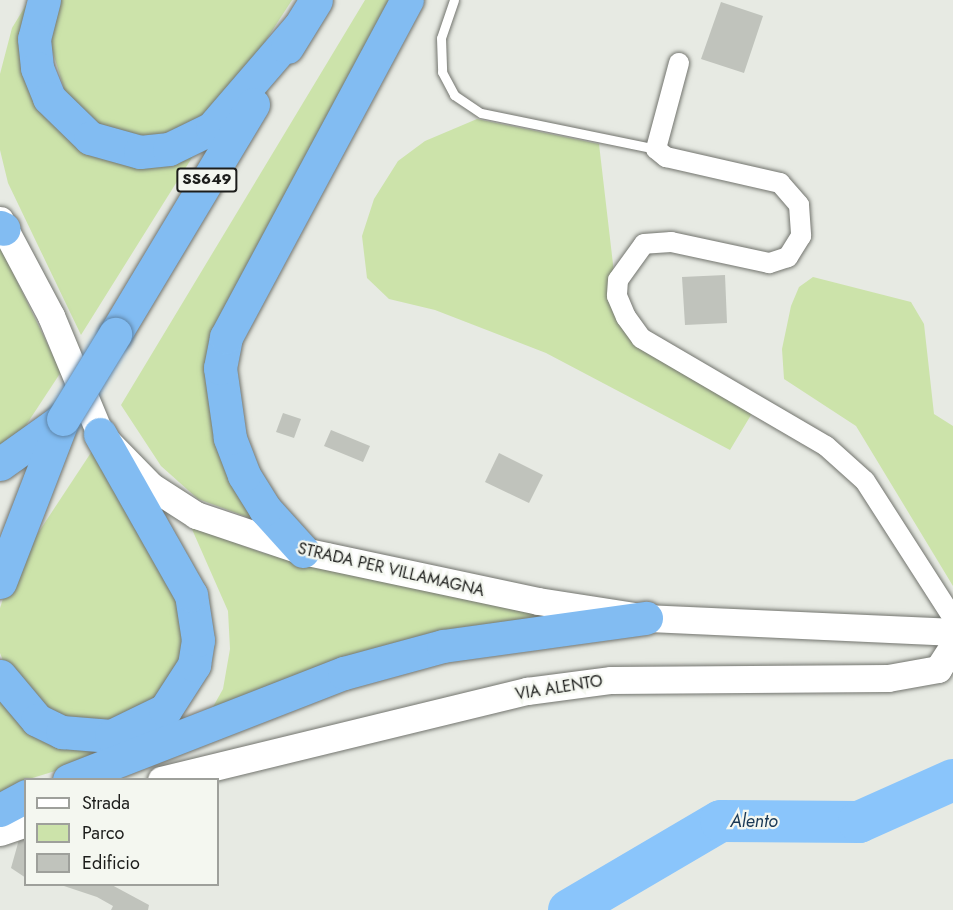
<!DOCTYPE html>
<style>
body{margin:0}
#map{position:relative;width:953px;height:910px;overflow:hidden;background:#e7eae3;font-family:Jost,sans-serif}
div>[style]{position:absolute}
.green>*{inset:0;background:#cce3aa}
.river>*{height:42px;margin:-21px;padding:0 21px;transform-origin:21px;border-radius:21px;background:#8ac5fb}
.building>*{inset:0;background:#c0c3bc}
.roads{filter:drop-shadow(0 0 2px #72746e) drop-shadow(0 0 2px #72746e)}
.lane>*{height:9px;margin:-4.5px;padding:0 4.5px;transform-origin:4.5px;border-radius:4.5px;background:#fff}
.street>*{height:20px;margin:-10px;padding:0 10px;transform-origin:10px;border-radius:10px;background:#fff}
.secondary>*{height:27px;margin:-13.5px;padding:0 13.5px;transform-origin:13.5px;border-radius:13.5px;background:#fff}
.highway>*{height:33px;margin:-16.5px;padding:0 16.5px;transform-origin:16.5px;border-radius:16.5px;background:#82bcf2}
.bridges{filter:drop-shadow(0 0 2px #5e84a7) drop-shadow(0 0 2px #5e84a7)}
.highway-bridge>*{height:33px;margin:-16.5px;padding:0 16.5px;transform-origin:16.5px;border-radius:16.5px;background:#82bcf2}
span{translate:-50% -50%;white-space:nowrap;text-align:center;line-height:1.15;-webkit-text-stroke:4.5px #f4f7f0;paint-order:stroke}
.shield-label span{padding:2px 4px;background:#f4f7f0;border:2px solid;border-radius:4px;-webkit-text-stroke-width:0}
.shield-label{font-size:15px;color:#1c1d1b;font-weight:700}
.street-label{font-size:16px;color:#1c1d1b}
.water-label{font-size:18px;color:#193854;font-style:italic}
.legend{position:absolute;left:24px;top:778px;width:195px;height:108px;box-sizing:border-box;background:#f4f7f0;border:2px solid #9ea09b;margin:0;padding:8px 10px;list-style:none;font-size:18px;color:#1c1d1b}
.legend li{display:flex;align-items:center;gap:12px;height:30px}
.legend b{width:30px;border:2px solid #9ea09b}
</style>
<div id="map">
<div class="green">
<div style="clip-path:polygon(29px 0,30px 25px,71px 136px,193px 156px,81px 335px,8px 183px,0 150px,0 74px,12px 28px)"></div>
<div style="clip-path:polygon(61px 0,292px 0,219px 113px,146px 141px,94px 127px,66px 95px,50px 43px)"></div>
<div style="clip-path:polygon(365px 0,399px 0,214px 362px,272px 526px,198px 499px,161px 466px,121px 405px)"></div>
<div style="clip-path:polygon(477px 119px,599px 144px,618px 307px,633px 331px,754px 410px,730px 450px,546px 353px,435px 310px,389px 299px,367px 278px,362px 236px,374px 199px,398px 161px,425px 141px)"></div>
<div style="clip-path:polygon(0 246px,61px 372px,11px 448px,0 455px)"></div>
<div style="clip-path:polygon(813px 277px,911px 302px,924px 324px,934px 414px,953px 426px,953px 586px,856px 426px,784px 379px,782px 349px,791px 306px,799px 287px)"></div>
<div style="clip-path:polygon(98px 442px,181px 596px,185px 664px,151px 713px,67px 727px,10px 678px,0 653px,0 608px,11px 574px)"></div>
<div style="clip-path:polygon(191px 527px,263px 553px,561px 616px,209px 714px,223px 689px,230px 649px,228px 611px)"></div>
<div style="clip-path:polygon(0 700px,51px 745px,120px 751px,26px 780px,25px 785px,0 796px)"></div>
</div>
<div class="river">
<div style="left:569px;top:910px;width:176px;rotate:-30.4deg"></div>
<div style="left:721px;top:821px;width:138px;rotate:0.4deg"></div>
<div style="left:859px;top:822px;width:103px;rotate:-24.1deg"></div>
</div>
<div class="building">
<div style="clip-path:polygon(721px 2px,763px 16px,744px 73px,701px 59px)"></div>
<div style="clip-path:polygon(725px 275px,727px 323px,685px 325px,682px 277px)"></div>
<div style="clip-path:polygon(283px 413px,301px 419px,294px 438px,276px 432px)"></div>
<div style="clip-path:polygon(331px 430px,370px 446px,363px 462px,324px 446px)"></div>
<div style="clip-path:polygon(499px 453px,543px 475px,529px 503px,485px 482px)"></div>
<div style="clip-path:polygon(20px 836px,26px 837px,26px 878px,11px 868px)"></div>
<div style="clip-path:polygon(58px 884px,110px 884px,149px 905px,148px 910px,111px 910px,113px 906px,97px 897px)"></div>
</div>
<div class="roads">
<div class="lane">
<div style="left:454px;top:0;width:40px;rotate:108.9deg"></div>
<div style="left:441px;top:38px;width:34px;rotate:88deg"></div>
<div style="left:442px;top:72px;width:26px;rotate:62deg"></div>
<div style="left:454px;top:95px;width:32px;rotate:34deg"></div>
<div style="left:481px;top:113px;width:179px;rotate:11.6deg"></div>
</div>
<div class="street">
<div style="left:679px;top:63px;width:89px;rotate:105deg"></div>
<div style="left:656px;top:149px;width:13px;rotate:39deg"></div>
<div style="left:666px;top:157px;width:117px;rotate:12.8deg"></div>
<div style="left:780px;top:183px;width:29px;rotate:49deg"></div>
<div style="left:799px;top:205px;width:31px;rotate:86deg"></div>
<div style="left:801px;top:236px;width:25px;rotate:122deg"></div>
<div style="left:788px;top:257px;width:20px;rotate:162deg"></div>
<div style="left:769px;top:263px;width:100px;rotate:-167.9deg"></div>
<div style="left:671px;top:242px;width:27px;rotate:176deg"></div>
<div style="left:644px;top:244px;width:44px;rotate:125.8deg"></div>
<div style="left:618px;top:280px;width:16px;rotate:94deg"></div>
<div style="left:617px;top:296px;width:23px;rotate:67deg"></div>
<div style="left:626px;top:317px;width:26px;rotate:54deg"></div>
<div style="left:641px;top:338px;width:214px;rotate:30.3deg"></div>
<div style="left:826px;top:446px;width:52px;rotate:41.9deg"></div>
<div style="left:865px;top:481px;width:163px;rotate:57.3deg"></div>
</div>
<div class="secondary">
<div style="left:0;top:220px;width:109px;rotate:62deg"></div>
<div style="left:51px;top:316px;width:128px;rotate:67.4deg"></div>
<div style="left:100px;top:434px;width:73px;rotate:45.6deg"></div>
<div style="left:151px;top:486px;width:54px;rotate:32.8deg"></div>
<div style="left:196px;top:515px;width:113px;rotate:18.6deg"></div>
<div style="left:303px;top:551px;width:240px;rotate:12deg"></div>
<div style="left:538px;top:601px;width:109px;rotate:8.9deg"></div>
<div style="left:646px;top:618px;width:307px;rotate:2.6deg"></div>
<div style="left:161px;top:780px;width:377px;rotate:-13.7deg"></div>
<div style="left:527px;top:691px;width:85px;rotate:-7.5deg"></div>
<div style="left:611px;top:680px;width:277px;rotate:-0.4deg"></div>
<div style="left:888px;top:678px;width:51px;rotate:-10.2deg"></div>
<div style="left:938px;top:669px;width:27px;rotate:-57deg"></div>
<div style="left:0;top:832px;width:28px;rotate:-19deg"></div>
</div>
<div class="highway">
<div style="left:44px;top:0;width:40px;rotate:104.4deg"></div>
<div style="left:34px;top:39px;width:29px;rotate:84deg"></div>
<div style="left:37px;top:68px;width:32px;rotate:68deg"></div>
<div style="left:49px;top:98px;width:57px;rotate:44.3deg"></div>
<div style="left:90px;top:138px;width:52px;rotate:15.6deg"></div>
<div style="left:140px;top:152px;width:29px;rotate:-6deg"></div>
<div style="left:169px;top:149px;width:48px;rotate:-26deg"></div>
<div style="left:212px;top:128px;width:133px;rotate:-49.3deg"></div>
<div style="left:287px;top:47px;width:55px;rotate:-58.3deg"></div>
<div style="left:0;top:227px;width:4px;rotate:27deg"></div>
<div style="left:115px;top:334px;width:268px;rotate:-59deg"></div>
<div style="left:0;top:464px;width:77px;rotate:-35.5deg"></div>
<div style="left:303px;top:551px;width:57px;rotate:-132.1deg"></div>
<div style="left:265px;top:509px;width:40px;rotate:-122deg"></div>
<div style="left:244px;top:475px;width:40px;rotate:-111deg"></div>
<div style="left:230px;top:438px;width:71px;rotate:-98.1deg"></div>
<div style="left:220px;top:368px;width:32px;rotate:-79deg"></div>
<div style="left:226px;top:337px;width:383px;rotate:-61.8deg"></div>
<div style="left:0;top:582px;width:175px;rotate:-68.9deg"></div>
<div style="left:0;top:676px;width:57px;rotate:49.9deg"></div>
<div style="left:37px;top:720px;width:28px;rotate:26deg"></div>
<div style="left:62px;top:732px;width:49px;rotate:4.7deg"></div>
<div style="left:111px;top:736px;width:60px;rotate:-25.7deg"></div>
<div style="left:165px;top:710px;width:54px;rotate:-57.2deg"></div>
<div style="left:194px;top:665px;width:25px;rotate:-81deg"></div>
<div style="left:198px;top:640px;width:46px;rotate:-98.8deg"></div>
<div style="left:191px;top:595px;width:185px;rotate:-119.5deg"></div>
<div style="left:69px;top:780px;width:295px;rotate:-21.3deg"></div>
<div style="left:344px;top:673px;width:103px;rotate:-15.3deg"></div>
<div style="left:443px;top:646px;width:205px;rotate:-7.9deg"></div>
<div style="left:0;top:810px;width:30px;rotate:-28deg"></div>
</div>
</div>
<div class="bridges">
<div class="highway-bridge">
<div style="left:63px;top:419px;width:100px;rotate:-58.5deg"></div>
</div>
</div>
<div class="shield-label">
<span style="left:207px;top:180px">SS649</span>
</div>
<div class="street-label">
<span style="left:391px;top:570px;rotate:13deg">STRADA PER VILLAMAGNA</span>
<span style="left:559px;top:688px;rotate:-9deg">VIA ALENTO</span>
</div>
<div class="water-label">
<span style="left:754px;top:821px">Alento</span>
</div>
<ul class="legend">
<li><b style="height:8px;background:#fff"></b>Strada</li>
<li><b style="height:16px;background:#cce3aa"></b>Parco</li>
<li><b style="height:16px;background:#c0c3bc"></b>Edificio</li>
</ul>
</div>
